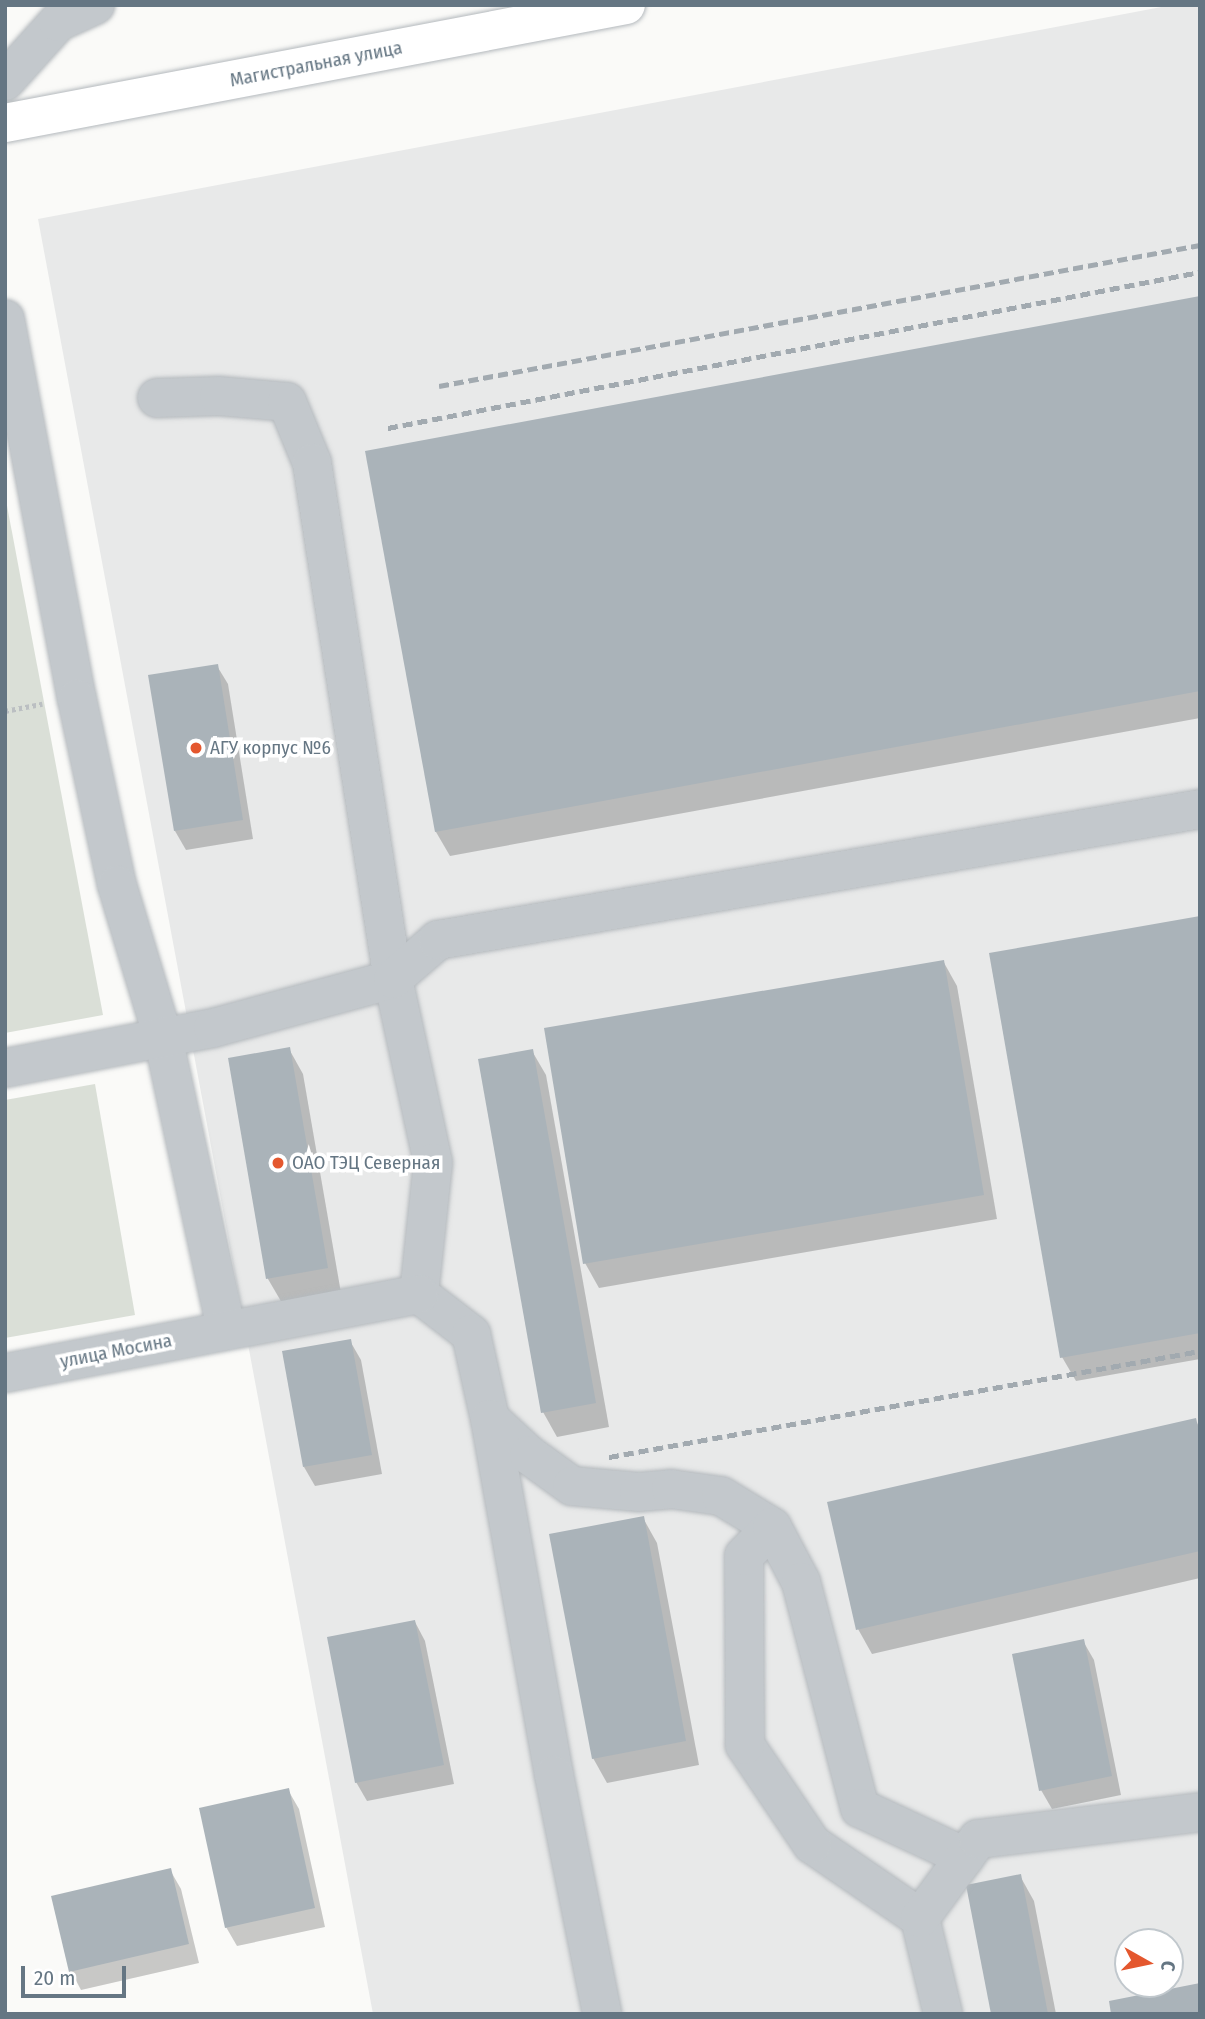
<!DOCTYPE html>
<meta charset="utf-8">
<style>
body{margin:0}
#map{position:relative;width:1205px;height:2019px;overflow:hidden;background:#fafaf8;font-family:"Fira Sans Condensed",sans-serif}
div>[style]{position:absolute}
.built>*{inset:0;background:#e8e9e9}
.green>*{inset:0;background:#dadfd7}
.shadow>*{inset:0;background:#0003}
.building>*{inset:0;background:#aab3b9}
.path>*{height:4.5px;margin-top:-2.25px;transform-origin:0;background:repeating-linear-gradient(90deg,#bbbfc2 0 3.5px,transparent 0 7px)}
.roads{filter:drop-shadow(0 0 2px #b4b9bd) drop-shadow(0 0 2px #b4b9bd)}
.minor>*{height:38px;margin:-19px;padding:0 19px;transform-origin:19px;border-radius:19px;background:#c3c8cc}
.highway>*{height:38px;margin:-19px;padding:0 19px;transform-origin:19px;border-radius:19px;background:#fff}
.rail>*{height:5px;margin-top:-2.5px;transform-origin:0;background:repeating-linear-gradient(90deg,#a2aab0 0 10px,transparent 0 15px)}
.dots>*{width:19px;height:19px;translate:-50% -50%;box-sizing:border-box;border:4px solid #fff;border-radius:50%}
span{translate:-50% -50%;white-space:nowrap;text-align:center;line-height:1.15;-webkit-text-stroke:7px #fff;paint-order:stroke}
.street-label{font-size:19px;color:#657683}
.poi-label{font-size:19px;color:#657683}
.left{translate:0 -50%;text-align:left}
.frame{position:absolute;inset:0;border:7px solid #657683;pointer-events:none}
.north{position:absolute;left:1114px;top:1928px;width:70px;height:70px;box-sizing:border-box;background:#fff;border:2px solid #c1c8cd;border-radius:50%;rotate:99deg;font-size:19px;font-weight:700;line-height:28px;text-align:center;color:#657683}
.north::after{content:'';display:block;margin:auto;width:24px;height:32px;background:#e4572e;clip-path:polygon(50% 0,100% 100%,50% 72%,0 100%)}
.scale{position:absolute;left:21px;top:1966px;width:105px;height:32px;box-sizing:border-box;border:4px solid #657683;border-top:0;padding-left:9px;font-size:21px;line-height:24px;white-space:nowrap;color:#657683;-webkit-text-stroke:5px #fff;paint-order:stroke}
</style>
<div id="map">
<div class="built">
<div style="clip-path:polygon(evenodd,1172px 5px,1200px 5px,1200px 2014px,373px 2014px,38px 219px,1172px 5px,1128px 1942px,1170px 1942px,1170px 1984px,1128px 1984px,1128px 1942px)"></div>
</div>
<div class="green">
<div style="clip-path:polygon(5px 495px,103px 1015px,5px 1033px)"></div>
<div style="clip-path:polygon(95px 1084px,135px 1315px,5px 1338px,5px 1100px)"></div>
</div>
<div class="shadow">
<div style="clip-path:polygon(1200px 298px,1200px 718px,450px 856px,436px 832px,367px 452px)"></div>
<div style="clip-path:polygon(217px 666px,228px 684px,253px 839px,186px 850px,175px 831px)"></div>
<div style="clip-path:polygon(1200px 917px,1200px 1359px,1076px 1381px,1062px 1357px)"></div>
<div style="clip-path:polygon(943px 961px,957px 986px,997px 1219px,599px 1288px,585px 1263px)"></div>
<div style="clip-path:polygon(289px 1049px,303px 1074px,341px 1293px,282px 1303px,268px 1279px,230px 1060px)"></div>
<div style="clip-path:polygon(532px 1051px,546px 1075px,609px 1427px,557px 1437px,543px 1412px)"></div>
<div style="clip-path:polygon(350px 1341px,361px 1360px,382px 1474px,315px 1486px,304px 1467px)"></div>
<div style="clip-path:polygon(1195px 1420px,1200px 1428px,1200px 1578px,872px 1654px,858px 1629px)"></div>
<div style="clip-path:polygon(643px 1518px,657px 1543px,699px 1765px,607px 1783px,593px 1758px)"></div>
<div style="clip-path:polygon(415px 1622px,425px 1641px,454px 1784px,367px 1801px,356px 1782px)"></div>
<div style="clip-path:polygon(1083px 1641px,1094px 1660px,1121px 1795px,1052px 1809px,1041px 1790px)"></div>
<div style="clip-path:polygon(288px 1790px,299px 1809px,325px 1927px,237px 1946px,226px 1927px)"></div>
<div style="clip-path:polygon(170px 1870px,181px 1889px,199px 1963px,81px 1990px,71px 1971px)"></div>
<div style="clip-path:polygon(1020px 1876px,1034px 1901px,1056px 2014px,993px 2014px)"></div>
</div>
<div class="building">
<div style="clip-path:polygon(1200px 296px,1200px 691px,435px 832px,365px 451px)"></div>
<div style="clip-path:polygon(218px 664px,243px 820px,174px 831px,148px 675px)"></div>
<div style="clip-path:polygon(1200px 916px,1200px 1333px,1060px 1358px,989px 953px)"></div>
<div style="clip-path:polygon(944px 960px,984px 1195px,583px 1264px,544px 1028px)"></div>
<div style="clip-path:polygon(290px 1047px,328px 1268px,266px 1279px,228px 1058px)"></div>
<div style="clip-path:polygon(533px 1049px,596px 1403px,541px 1413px,478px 1059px)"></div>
<div style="clip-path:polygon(351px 1339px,372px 1455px,303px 1467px,282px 1351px)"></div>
<div style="clip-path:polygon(1196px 1418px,1200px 1435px,1200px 1551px,856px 1630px,827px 1502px)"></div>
<div style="clip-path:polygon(644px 1516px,686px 1741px,592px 1759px,549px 1534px)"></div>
<div style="clip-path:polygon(415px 1620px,444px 1765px,355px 1783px,327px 1637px)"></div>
<div style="clip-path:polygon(1084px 1639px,1112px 1776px,1039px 1791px,1012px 1654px)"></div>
<div style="clip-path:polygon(289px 1788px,315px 1908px,225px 1928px,199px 1808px)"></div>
<div style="clip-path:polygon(171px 1868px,189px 1944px,69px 1972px,51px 1896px)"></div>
<div style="clip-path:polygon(1021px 1874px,1048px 2014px,991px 2014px,966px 1885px)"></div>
<div style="clip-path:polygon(1200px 1983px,1200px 2014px,1111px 2014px,1109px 2001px)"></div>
</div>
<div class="path">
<div style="left:5px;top:711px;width:38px;rotate:-11deg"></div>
</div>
<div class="roads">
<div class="minor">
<div style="left:5px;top:81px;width:79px;rotate:-48.1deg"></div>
<div style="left:58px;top:22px;width:41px;rotate:-24.7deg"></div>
<div style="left:5px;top:319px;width:387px;rotate:79.3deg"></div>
<div style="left:77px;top:699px;width:190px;rotate:77.9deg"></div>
<div style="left:117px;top:885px;width:159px;rotate:73.2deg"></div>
<div style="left:163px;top:1037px;width:299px;rotate:77.8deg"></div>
<div style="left:157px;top:398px;width:62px;rotate:-1.8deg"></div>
<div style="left:219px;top:396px;width:68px;rotate:5deg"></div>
<div style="left:287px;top:402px;width:66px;rotate:67.7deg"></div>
<div style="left:312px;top:463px;width:522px;rotate:81.08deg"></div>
<div style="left:393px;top:979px;width:188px;rotate:77.7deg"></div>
<div style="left:433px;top:1163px;width:132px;rotate:96.1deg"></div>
<div style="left:419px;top:1294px;width:66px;rotate:37.6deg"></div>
<div style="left:471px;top:1334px;width:87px;rotate:77.4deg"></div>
<div style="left:490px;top:1419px;width:362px;rotate:79.8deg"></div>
<div style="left:554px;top:1775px;width:244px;rotate:78.6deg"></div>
<div style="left:5px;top:1068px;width:212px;rotate:-10.9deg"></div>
<div style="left:213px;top:1028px;width:187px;rotate:-15.2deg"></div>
<div style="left:393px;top:979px;width:60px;rotate:-40.9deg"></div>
<div style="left:438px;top:940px;width:773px;rotate:-9.75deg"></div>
<div style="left:5px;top:1373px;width:421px;rotate:-10.8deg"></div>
<div style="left:490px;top:1419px;width:53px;rotate:42.7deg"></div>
<div style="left:529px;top:1455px;width:53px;rotate:35.8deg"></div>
<div style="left:572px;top:1486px;width:67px;rotate:5.1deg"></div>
<div style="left:639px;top:1492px;width:32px;rotate:-5deg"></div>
<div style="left:671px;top:1489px;width:50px;rotate:8deg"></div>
<div style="left:721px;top:1496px;width:60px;rotate:31.3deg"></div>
<div style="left:920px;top:1918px;width:131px;rotate:-145.6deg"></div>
<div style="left:812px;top:1844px;width:120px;rotate:-124.1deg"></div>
<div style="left:745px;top:1745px;width:189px;rotate:-90.3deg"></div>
<div style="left:744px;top:1556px;width:40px;rotate:-46deg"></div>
<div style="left:772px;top:1527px;width:62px;rotate:62.2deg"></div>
<div style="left:801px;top:1582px;width:234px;rotate:75.4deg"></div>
<div style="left:860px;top:1808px;width:116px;rotate:25deg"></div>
<div style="left:943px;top:2014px;width:99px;rotate:-103.5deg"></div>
<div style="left:920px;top:1918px;width:98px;rotate:-53.7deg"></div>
<div style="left:978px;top:1839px;width:224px;rotate:-6.9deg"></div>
</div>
<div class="highway">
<div style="left:5px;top:123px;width:632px;rotate:-10.76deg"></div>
</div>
</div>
<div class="rail">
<div style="left:439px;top:386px;width:774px;rotate:-10.5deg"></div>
<div style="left:388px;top:428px;width:827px;rotate:-10.88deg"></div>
<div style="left:609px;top:1457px;width:600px;rotate:-10.17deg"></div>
</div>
<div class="dots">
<div style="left:196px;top:748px;background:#e4572e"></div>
<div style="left:278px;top:1163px;background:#e4572e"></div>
</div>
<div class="street-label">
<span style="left:316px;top:64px;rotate:-11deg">Магистральная улица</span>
<span style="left:116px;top:1351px;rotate:-11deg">улица Мосина</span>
</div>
<div class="poi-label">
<span class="left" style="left:210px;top:748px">АГУ корпус №6</span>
<span class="left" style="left:292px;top:1163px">ОАО ТЭЦ Северная</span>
</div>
<div class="frame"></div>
<div class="north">С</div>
<div class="scale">20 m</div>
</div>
